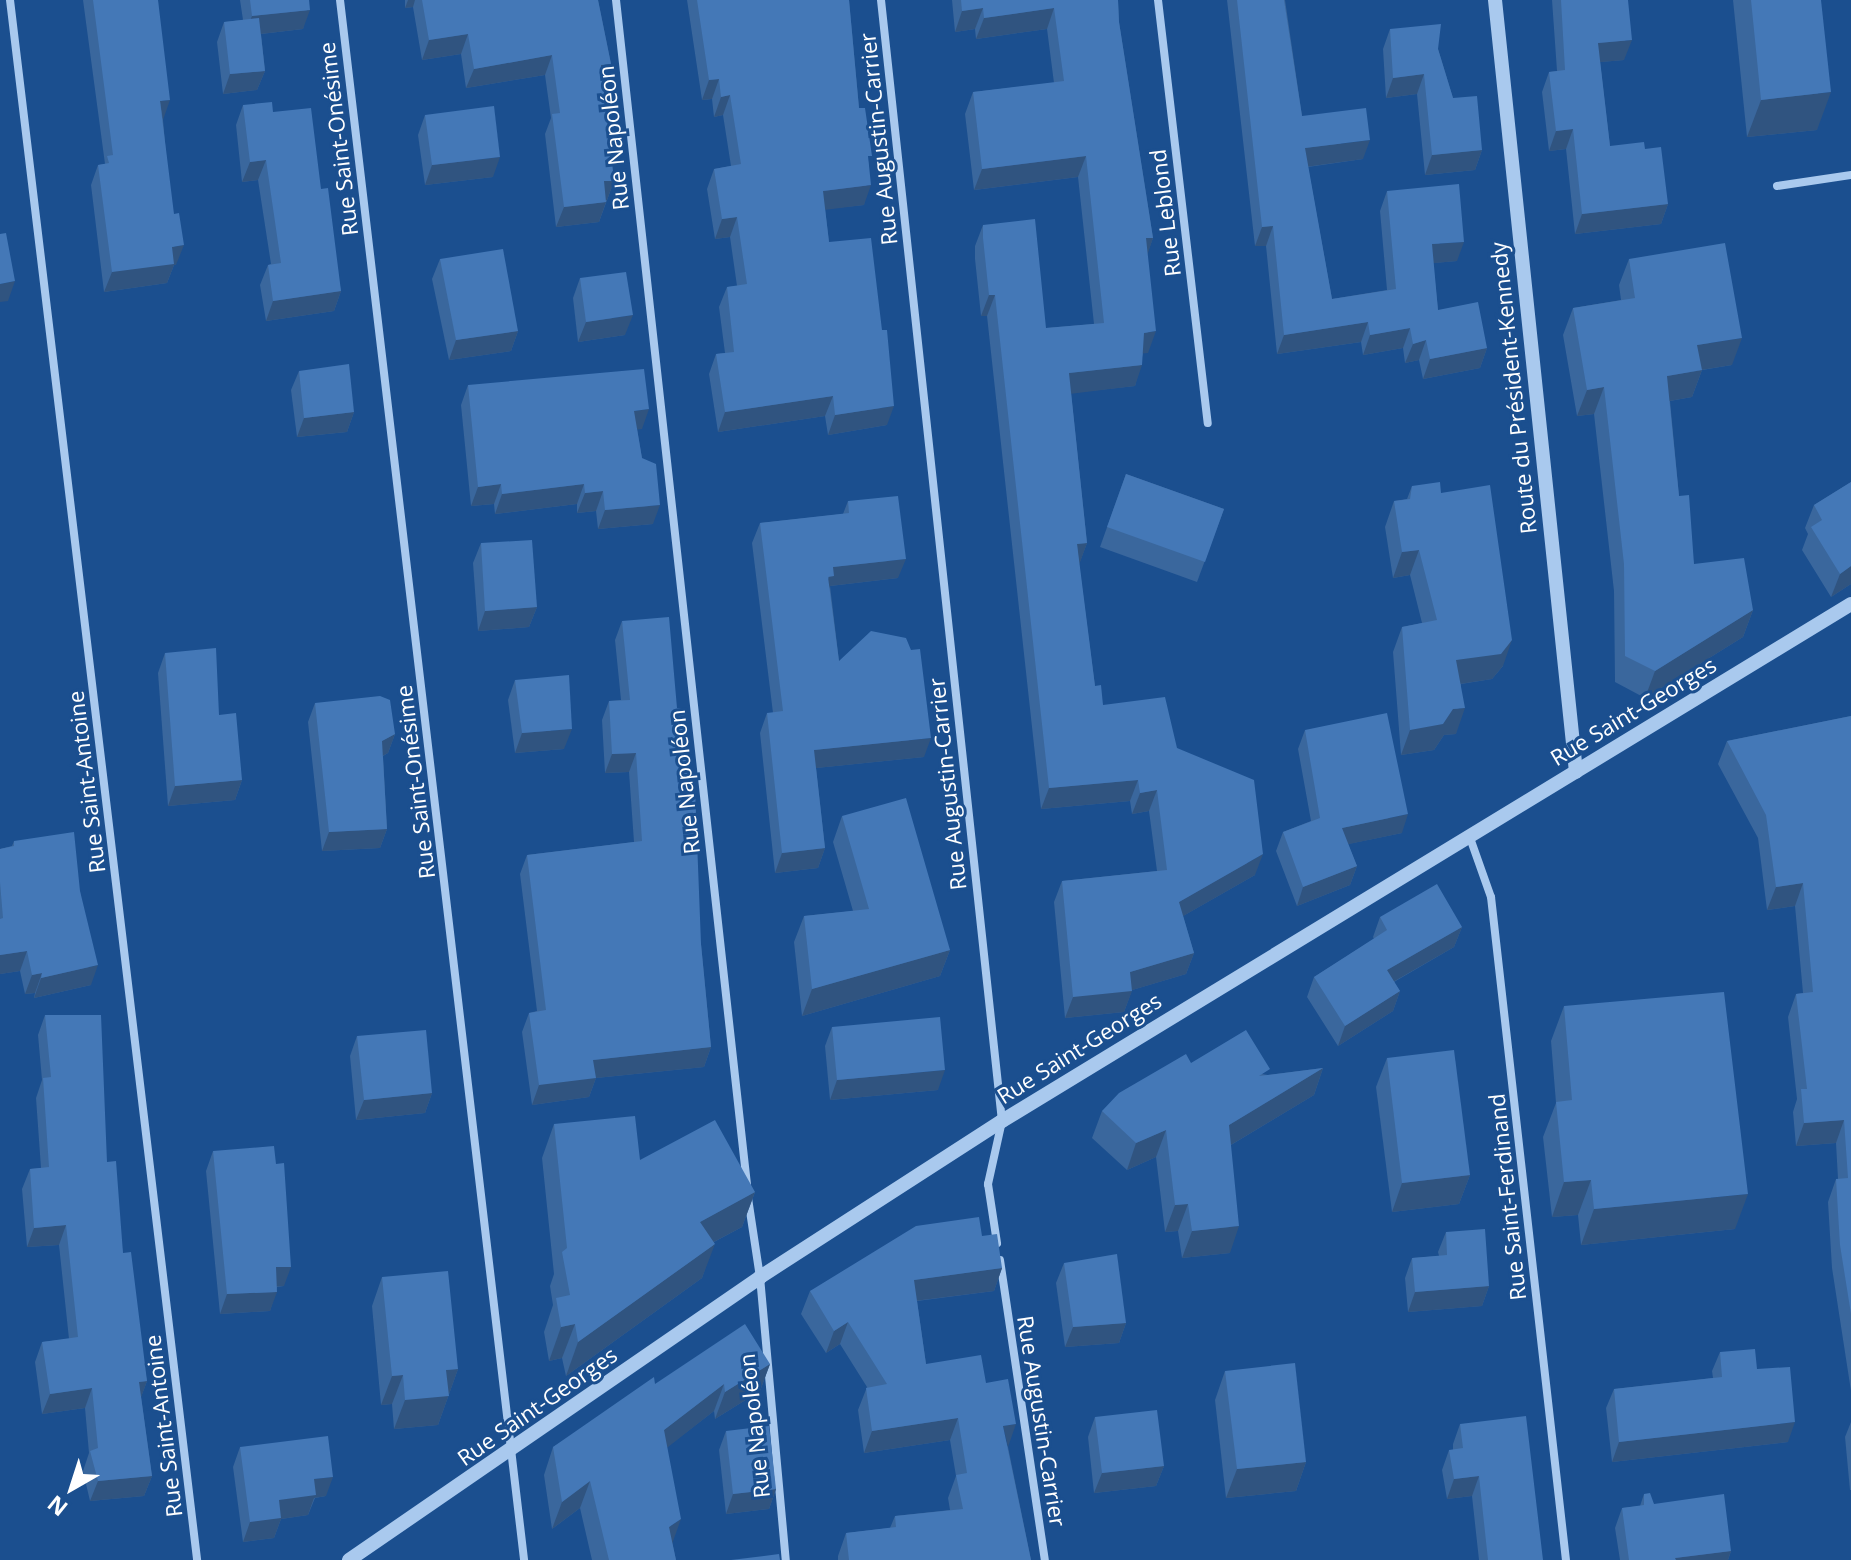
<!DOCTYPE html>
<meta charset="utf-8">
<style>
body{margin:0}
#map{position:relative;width:1851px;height:1560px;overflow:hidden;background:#1b4f8f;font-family:"Open Sans",sans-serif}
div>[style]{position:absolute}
.minor>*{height:8px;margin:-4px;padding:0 4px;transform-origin:4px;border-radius:4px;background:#a9c9ee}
.tertiary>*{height:14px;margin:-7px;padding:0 7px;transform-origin:7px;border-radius:7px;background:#a9c9ee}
.wall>*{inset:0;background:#3a679d}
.shaded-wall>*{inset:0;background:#305480}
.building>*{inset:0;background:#4478b7}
span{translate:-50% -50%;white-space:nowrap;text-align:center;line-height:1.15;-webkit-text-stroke:6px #1b4f8f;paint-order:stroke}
.street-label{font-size:22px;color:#fff}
.north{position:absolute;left:32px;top:1448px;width:80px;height:80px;-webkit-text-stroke:6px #1b4f8f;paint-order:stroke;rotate:219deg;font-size:22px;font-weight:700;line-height:32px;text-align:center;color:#fff}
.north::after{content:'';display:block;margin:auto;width:28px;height:36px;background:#fff;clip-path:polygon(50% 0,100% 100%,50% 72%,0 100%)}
</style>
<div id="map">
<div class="minor">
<div style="left:10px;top:0;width:1571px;rotate:83.16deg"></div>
<div style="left:340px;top:0;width:1571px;rotate:83.27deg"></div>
<div style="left:616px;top:0;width:1191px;rotate:83.69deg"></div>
<div style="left:881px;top:0;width:1128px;rotate:83.84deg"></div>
<div style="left:1002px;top:1121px;width:65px;rotate:102.5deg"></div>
<div style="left:988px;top:1184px;width:60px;rotate:81.3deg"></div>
<div style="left:1158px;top:0;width:426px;rotate:83.3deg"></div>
<div style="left:1777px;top:186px;width:75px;rotate:-8.5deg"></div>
<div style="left:1469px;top:835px;width:66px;rotate:70.5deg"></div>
<div style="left:1491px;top:897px;width:667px;rotate:83.55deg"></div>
<div style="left:748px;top:1198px;width:80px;rotate:81.4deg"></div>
<div style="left:760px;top:1277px;width:284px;rotate:84.8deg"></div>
<div style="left:1000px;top:1260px;width:303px;rotate:81.5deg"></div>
</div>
<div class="tertiary">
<div style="left:1495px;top:0;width:776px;rotate:84.01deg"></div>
<div style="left:349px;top:1560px;width:499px;rotate:-34.5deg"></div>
<div style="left:760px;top:1277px;width:288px;rotate:-32.8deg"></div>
<div style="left:1002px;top:1121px;width:994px;rotate:-31.34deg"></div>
</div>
<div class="wall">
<div style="clip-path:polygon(83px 0,158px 0,163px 120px,176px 265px,174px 265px,167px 283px,104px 292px,91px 185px,98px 165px,105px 164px)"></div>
<div style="clip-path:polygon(240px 0,309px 0,303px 29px,261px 34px,265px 71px,257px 90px,223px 94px,217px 42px,224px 22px,243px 20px)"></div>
<div style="clip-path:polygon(405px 0,598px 0,611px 64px,603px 84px,614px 181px,599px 222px,556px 227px,545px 134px,551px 118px,545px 75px,466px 88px,461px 54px,422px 60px,413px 7px,405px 8px)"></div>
<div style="clip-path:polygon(687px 0,849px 0,859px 108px,869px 166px,864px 205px,825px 209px,829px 242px,887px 425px,828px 435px,825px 416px,718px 432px,709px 374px,716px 354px,725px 353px,719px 307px,727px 287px,737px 286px,730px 237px,715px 239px,707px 189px,714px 169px,731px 166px,723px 115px,714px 117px,712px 99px,702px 100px)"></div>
<div style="clip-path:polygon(952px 0,1118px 0,1119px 22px,1153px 238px,1147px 254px,1148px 353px,1143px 353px,1135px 386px,1071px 393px,1087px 543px,1079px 564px,1095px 686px,1103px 705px,1177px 748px,1255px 875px,1183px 916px,1194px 953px,1186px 974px,1132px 990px,1124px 1012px,1065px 1018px,1054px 902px,1062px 881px,1157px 871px,1149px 811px,1132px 814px,1130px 801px,1041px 809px,987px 316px,981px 316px,975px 259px,975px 246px,983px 225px,1046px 328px,1094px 324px,1078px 177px,974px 190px,965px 114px,973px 92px,1054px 83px,1047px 29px,976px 39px,975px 29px,955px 32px)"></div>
<div style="clip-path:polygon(1227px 0,1285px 0,1302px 116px,1363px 159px,1308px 167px,1332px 299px,1387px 290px,1380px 211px,1387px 191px,1457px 261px,1433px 263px,1438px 310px,1487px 348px,1480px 368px,1423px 379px,1419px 360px,1405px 363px,1403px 348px,1363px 355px,1361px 342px,1277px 354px,1266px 246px,1255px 246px)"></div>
<div style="clip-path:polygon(1552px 0,1628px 0,1624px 60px,1600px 62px,1610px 146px,1645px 149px,1668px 204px,1661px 224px,1575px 234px,1566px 149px,1549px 151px,1542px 92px,1549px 72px,1557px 71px)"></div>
<div style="clip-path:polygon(1733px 0,1821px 0,1817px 130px,1747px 137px)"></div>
<div style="clip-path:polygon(1390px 29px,1438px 49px,1453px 98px,1482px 150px,1475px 170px,1425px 175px,1417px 94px,1386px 98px,1383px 49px)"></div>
<div style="clip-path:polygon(243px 105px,273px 112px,321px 189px,341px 291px,334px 311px,266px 321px,260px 285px,268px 265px,271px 264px,258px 180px,242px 182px,236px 125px)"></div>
<div style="clip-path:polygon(425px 115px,493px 177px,425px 185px,418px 135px)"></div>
<div style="clip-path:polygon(440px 259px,518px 331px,511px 351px,449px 360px,432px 279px)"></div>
<div style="clip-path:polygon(1629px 259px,1732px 365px,1702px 370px,1692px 397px,1670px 401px,1679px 496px,1694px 564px,1753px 610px,1743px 637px,1645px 698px,1615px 682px,1614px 591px,1594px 414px,1577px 416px,1563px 335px,1573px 308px,1621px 300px,1619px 285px)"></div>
<div style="clip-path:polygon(580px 278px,625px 335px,578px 342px,573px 298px)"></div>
<div style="clip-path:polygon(299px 371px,354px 412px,347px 432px,297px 437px,291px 390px)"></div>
<div style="clip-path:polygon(468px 385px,642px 429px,637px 429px,653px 524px,598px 529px,596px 511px,577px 513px,577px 504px,495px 514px,494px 504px,471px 506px,461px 405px)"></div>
<div style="clip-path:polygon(1126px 474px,1224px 509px,1197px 582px,1100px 547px)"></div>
<div style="clip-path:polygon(1851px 482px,1851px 584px,1831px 597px,1802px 550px,1808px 534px,1805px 528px,1814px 505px)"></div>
<div style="clip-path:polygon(1412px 486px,1441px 493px,1503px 666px,1492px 679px,1461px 684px,1456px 734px,1444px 735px,1434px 750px,1401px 755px,1393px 652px,1402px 627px,1422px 623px,1410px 575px,1393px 578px,1385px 527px,1394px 501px,1407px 499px)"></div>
<div style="clip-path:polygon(848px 501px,898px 578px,830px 586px,839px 661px,924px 757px,816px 768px,825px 848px,818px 868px,775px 873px,760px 733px,767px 713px,773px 713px,752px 543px,760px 523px,843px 514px)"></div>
<div style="clip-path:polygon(481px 543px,537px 607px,529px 627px,478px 631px,473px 563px)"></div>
<div style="clip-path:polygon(622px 621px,701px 944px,711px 1047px,704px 1067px,596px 1078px,589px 1097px,532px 1105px,522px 1032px,529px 1013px,537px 1011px,520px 874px,527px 855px,634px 842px,629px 772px,605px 773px,602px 720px,609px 701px,621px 700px,615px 640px)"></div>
<div style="clip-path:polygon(165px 653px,219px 715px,242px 780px,235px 800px,168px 806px,158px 673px)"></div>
<div style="clip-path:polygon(515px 680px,564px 749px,515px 753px,508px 700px)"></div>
<div style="clip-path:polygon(315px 703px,395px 734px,388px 753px,383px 756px,387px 829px,380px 848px,322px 851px,308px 722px)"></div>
<div style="clip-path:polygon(1851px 716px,1851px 1391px,1832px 1268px,1828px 1202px,1836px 1179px,1838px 1179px,1836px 1143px,1796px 1146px,1793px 1112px,1797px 1099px,1788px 1017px,1796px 994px,1803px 993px,1795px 906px,1767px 910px,1758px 838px,1718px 764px,1727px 741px)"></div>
<div style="clip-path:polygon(1305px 730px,1402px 833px,1348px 844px,1357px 866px,1350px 885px,1297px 906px,1276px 851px,1283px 832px,1311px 821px,1298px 749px)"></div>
<div style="clip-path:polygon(842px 816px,950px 950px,940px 976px,802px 1016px,794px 942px,804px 916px,853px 911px,833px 842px)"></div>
<div style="clip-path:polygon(14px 841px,80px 891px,91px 985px,34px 998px,35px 993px,25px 994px,20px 971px,0 974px,0 849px,12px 846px)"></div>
<div style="clip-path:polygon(1380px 917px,1462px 927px,1454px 947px,1394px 982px,1400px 991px,1393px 1011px,1338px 1046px,1307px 997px,1314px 977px,1374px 939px,1373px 937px)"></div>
<div style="clip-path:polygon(1564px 1006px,1735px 1229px,1581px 1245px,1578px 1215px,1552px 1217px,1543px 1137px,1556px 1103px,1551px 1041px)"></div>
<div style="clip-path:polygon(45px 1015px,107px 1162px,123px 1253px,147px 1381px,141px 1397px,152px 1476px,144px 1496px,90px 1501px,83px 1471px,89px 1453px,85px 1408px,42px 1414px,35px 1362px,42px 1342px,69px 1339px,59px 1245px,27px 1247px,22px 1189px,30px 1169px,41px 1168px,36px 1098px,42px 1080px,38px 1035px)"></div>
<div style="clip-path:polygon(832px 1027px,938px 1090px,830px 1100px,825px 1046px)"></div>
<div style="clip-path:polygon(357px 1036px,432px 1093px,425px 1113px,356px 1120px,350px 1056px)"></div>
<div style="clip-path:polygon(1387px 1058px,1470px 1175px,1459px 1204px,1392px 1212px,1376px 1087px)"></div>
<div style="clip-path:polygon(1191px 1063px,1268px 1075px,1323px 1068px,1314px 1095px,1231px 1145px,1230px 1253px,1182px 1258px,1178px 1231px,1165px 1232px,1156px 1157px,1127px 1170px,1092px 1138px,1102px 1111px)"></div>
<div style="clip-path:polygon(554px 1124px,640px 1160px,755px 1192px,742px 1227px,714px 1242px,702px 1278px,566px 1376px,562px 1358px,549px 1361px,544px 1332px,553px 1305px,550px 1286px,554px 1274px,542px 1158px)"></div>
<div style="clip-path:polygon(213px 1151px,284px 1286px,277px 1287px,270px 1311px,220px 1314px,206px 1171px)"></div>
<div style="clip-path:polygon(1446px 1232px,1489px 1286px,1482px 1306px,1408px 1312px,1405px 1278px,1412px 1258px,1439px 1256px,1438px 1252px)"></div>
<div style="clip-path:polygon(982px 1236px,1002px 1268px,994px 1291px,917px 1301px,926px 1364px,986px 1383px,1008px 1447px,1031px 1560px,838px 1560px,838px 1556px,846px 1533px,890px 1528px,895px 1516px,950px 1510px,948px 1498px,956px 1476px,950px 1440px,864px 1453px,858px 1410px,867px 1387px,840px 1344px,826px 1353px,801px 1314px,810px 1291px)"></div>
<div style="clip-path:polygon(1064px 1263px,1126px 1323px,1119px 1343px,1065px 1347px,1056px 1283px)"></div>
<div style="clip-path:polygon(382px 1277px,458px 1369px,438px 1425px,394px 1429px,392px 1404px,381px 1405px,372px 1306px)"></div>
<div style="clip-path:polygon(1720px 1352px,1757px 1369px,1788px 1442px,1612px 1462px,1606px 1408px,1614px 1389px,1713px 1378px,1712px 1371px)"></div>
<div style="clip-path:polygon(770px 1364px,760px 1391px,715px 1419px,714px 1411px,667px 1447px,672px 1542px,676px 1560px,592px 1560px,580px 1508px,552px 1529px,544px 1475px,553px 1447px,655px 1384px)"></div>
<div style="clip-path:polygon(1225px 1371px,1306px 1462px,1296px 1491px,1226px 1498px,1215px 1400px)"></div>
<div style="clip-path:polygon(1095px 1417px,1164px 1466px,1156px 1486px,1094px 1493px,1088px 1437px)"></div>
<div style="clip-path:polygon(1851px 1422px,1851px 1490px,1850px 1490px,1845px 1437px)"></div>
<div style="clip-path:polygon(1460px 1424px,1543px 1560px,1479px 1560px,1472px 1496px,1447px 1499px,1442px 1470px,1449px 1450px,1453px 1450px,1453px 1444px)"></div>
<div style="clip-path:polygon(726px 1431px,776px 1489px,769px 1509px,726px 1514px,719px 1450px)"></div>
<div style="clip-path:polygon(240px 1447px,326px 1496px,315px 1498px,308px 1515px,281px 1519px,274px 1538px,243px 1542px,233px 1467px)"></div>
<div style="clip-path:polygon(1644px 1494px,1654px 1504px,1731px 1551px,1728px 1560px,1620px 1560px,1615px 1528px,1622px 1508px,1640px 1506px)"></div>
</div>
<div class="shaded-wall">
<div style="clip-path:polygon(408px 0,415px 0,413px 7px,405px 8px)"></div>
<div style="clip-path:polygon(983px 8px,975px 29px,955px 32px,962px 11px)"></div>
<div style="clip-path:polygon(1054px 8px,1047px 29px,976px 39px,984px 18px)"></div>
<div style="clip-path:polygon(310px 10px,303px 29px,244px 36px,252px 16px)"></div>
<div style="clip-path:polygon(468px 34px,461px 54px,422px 60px,429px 40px)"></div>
<div style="clip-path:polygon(1632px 40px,1624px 60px,1591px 63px,1598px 43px)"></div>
<div style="clip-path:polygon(552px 55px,545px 75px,466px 88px,474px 69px)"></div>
<div style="clip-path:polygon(611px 64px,604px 83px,594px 85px,601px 65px)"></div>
<div style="clip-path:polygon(265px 71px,257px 90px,223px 94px,230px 74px)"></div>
<div style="clip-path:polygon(1424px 74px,1417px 94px,1386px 98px,1393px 78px)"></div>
<div style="clip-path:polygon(719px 79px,712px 99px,702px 100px,709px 80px)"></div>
<div style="clip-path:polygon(1831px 92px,1817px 130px,1747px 137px,1761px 100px)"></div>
<div style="clip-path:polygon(730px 95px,723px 115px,714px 117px,721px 97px)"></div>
<div style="clip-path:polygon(170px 100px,163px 120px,160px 101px)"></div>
<div style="clip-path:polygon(1573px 129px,1566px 149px,1549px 151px,1556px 131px)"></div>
<div style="clip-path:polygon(1370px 140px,1363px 159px,1298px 168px,1305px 148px)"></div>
<div style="clip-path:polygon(1482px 150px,1475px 170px,1425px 175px,1432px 155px)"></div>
<div style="clip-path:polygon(1086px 156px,1078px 177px,974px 190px,982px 169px)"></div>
<div style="clip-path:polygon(500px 157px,493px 177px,425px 185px,432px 165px)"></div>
<div style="clip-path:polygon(266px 160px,258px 180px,242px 182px,250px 162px)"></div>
<div style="clip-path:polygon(604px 181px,614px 181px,607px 200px,597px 201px)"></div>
<div style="clip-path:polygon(871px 185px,864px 205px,816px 211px,823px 191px)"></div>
<div style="clip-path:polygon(606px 202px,599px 222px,556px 227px,564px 207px)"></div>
<div style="clip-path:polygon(1668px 204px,1661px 224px,1575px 234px,1582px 214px)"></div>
<div style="clip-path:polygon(737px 217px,730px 237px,715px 239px,722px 219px)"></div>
<div style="clip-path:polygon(1273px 226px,1266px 246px,1255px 246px,1262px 227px)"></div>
<div style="clip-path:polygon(1146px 238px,1153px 238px,1146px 259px)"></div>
<div style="clip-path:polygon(1464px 242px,1457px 261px,1424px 264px,1432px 244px)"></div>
<div style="clip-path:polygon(184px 245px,176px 265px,174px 265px,167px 283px,104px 292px,112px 272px,172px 247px)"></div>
<div style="clip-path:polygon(15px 281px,8px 301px,0 302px,0 284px)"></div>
<div style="clip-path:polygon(341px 291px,334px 311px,266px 321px,273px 301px)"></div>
<div style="clip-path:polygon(989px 295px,995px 295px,987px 316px,981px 316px)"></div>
<div style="clip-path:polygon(633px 315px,625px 335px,578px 342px,586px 322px)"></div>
<div style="clip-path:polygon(1368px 322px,1361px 342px,1277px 354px,1284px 335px)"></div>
<div style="clip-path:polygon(1410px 328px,1403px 348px,1363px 355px,1370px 335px)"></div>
<div style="clip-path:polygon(518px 331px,511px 351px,449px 360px,456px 340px)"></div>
<div style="clip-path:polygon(1156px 331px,1148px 353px,1136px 354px,1144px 333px)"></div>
<div style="clip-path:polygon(1742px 338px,1732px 365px,1688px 372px,1697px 345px)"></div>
<div style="clip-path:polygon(1426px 340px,1419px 360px,1405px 363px,1413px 344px)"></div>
<div style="clip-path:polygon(1487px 348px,1480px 368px,1423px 379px,1430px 359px)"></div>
<div style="clip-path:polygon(1142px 365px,1135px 386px,1061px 395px,1069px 373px)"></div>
<div style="clip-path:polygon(1702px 370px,1692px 397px,1658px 403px,1667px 376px)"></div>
<div style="clip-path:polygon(1604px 387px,1594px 414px,1577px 416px,1587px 390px)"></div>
<div style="clip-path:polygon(833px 396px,825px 416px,718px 432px,725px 412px)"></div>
<div style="clip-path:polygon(894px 406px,887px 425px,828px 435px,835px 415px)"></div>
<div style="clip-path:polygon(649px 409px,642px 429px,627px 431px,634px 411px)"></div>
<div style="clip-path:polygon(354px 412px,347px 432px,297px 437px,304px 418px)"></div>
<div style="clip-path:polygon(501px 484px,494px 504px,471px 506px,478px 487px)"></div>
<div style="clip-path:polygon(584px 484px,577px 504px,495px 514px,502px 494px)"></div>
<div style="clip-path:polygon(603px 491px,596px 511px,577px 513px,585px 493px)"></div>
<div style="clip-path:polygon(660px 505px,653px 524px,598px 529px,605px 510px)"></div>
<div style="clip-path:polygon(1087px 543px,1079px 565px,1077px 544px)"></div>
<div style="clip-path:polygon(1419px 550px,1410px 575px,1393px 578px,1402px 552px)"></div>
<div style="clip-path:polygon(906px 559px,898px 578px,830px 586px,827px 596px,821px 597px,833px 567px)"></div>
<div style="clip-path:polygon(1851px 566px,1851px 584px,1831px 597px,1840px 574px)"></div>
<div style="clip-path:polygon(537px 607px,529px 627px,478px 631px,485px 611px)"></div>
<div style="clip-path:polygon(1753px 610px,1743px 637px,1645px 698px,1655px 671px)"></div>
<div style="clip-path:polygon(1512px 640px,1503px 666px,1492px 679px,1447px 686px,1456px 660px)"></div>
<div style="clip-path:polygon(1465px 708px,1456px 734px,1444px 735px,1434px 750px,1401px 755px,1410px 730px,1453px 709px)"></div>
<div style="clip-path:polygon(572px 729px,564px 749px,515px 753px,522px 733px)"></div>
<div style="clip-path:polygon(395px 734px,388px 753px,375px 760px,382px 741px)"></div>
<div style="clip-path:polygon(931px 738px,924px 757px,807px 769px,814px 750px)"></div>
<div style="clip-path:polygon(636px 753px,629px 772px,605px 773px,612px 754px)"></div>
<div style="clip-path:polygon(242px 780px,235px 800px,168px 806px,175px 786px)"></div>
<div style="clip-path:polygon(1138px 780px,1130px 801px,1041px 809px,1049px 788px)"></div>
<div style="clip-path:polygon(1157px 790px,1149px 811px,1132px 814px,1140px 793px)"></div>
<div style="clip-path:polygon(1408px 814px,1402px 833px,1335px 847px,1342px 828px)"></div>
<div style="clip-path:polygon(387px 829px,380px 848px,322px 851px,329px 832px)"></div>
<div style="clip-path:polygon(825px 848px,818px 868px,775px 873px,782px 853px)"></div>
<div style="clip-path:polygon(1263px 854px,1255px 875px,1171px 923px,1179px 902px)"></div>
<div style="clip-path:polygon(1357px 866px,1350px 885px,1297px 906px,1303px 887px)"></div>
<div style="clip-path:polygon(1803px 883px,1795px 906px,1767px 910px,1776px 887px)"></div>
<div style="clip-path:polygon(1462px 927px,1454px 947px,1379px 990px,1387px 970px)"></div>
<div style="clip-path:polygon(950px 950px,940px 976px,802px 1016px,812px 989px)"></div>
<div style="clip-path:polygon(27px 951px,20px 971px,0 974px,0 955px)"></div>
<div style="clip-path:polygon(1194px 953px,1186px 974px,1129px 991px,1132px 991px,1124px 1012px,1065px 1018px,1073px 997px,1130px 972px)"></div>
<div style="clip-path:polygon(98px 965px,91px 985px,34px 998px,41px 978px)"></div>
<div style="clip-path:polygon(42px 973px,35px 993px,25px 994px,32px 975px)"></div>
<div style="clip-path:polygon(1400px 991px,1393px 1011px,1338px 1046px,1345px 1026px)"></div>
<div style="clip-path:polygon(711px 1047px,704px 1067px,596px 1078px,589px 1097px,532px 1105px,539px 1085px,593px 1060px)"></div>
<div style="clip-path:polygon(1323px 1068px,1314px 1095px,1219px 1152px,1229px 1125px)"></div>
<div style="clip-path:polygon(945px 1070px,938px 1090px,830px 1100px,837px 1080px)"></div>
<div style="clip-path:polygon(432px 1093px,425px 1113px,356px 1120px,364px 1100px)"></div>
<div style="clip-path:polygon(1844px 1120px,1836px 1143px,1796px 1146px,1804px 1123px)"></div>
<div style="clip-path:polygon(1166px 1130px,1156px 1157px,1127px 1170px,1136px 1143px)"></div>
<div style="clip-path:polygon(1470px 1175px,1459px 1204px,1392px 1212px,1402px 1183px)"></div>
<div style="clip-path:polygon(1591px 1180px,1578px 1215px,1552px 1217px,1564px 1182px)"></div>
<div style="clip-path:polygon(755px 1192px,742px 1227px,687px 1256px,700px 1222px)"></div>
<div style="clip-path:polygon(1748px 1194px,1735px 1229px,1581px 1245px,1594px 1209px)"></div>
<div style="clip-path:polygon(1188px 1204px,1178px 1231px,1165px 1232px,1175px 1205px)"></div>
<div style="clip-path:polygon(66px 1225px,59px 1245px,27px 1247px,34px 1228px)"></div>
<div style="clip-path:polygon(1239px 1226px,1230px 1253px,1182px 1258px,1192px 1231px)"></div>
<div style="clip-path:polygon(715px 1244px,702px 1278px,566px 1376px,578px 1342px)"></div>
<div style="clip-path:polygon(276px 1267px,291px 1267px,284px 1286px,269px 1287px)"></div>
<div style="clip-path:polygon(1002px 1268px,994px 1291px,906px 1302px,914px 1280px)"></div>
<div style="clip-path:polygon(1489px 1286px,1482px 1306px,1408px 1312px,1415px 1292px)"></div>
<div style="clip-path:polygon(277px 1292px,270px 1311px,220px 1314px,227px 1294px)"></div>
<div style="clip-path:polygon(848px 1322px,840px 1344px,826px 1353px,834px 1331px)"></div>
<div style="clip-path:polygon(1126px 1323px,1119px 1343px,1065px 1347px,1073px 1327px)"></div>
<div style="clip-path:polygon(575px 1324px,562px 1358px,549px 1361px,561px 1327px)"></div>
<div style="clip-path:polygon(770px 1364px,760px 1391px,715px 1419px,725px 1392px)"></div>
<div style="clip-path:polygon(458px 1369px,438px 1425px,394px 1429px,405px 1400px,446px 1370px)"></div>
<div style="clip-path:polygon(403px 1375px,392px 1404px,381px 1405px,392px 1376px)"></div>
<div style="clip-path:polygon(147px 1381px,140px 1400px,139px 1382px)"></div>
<div style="clip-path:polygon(724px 1384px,714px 1411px,654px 1458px,664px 1430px)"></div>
<div style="clip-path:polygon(92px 1388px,85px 1408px,42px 1414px,50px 1394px)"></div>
<div style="clip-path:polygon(958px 1418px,950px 1440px,864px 1453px,872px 1431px)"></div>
<div style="clip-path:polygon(1795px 1422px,1788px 1442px,1612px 1462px,1619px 1442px)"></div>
<div style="clip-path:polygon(1016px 1424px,1008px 1447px,1003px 1426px)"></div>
<div style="clip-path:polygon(1306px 1462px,1296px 1491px,1226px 1498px,1237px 1469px)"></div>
<div style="clip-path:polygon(1164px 1466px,1156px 1486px,1094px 1493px,1102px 1473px)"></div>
<div style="clip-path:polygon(152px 1476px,144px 1496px,90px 1501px,98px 1481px)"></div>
<div style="clip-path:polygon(1479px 1476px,1472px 1496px,1447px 1499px,1454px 1479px)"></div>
<div style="clip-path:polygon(333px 1477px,326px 1496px,314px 1498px,308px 1515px,281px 1519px,274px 1538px,243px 1542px,250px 1522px,279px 1500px,314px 1479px)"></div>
<div style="clip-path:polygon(590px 1481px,580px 1508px,552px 1529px,562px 1502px)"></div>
<div style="clip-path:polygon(776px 1489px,769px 1509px,726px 1514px,733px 1494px)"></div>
<div style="clip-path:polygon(681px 1519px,671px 1547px,669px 1527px)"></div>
<div style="clip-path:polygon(1731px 1551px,1728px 1560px,1675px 1560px,1675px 1558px)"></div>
</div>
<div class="building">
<div style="clip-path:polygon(93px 0,158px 0,170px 100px,160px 101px,174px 214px,179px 213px,184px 245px,172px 247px,174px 264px,112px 272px,98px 165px,109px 163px,107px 156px,113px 155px)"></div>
<div style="clip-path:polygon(250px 0,309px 0,310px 10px,252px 16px)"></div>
<div style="clip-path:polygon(422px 0,598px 0,611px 64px,601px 65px,614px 181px,604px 181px,606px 202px,564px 207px,552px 114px,560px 113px,552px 55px,474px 69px,468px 34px,429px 40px)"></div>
<div style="clip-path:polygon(697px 0,849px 0,859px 108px,865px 108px,872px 156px,868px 156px,871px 185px,823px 191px,829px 242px,871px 238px,882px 330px,887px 330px,894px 406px,835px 415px,833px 396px,725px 412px,716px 354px,734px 352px,727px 287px,747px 284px,737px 217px,722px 219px,714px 169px,741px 164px,730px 95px,721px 97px,719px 79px,709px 80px)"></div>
<div style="clip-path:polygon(961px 0,1118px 0,1119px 22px,1153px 238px,1146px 238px,1156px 331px,1144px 333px,1142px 365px,1069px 373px,1087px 543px,1077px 544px,1095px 686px,1101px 685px,1103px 705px,1165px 697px,1177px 748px,1254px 780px,1263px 854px,1179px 902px,1194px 953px,1130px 972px,1132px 991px,1073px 997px,1062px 881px,1167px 870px,1157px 790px,1140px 793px,1138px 780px,1049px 788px,995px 295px,989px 295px,983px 238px,983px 225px,1035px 219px,1046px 328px,1104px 323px,1086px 156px,982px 169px,973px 92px,1064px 81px,1054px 8px,984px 18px,983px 8px,962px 11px)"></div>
<div style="clip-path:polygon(1237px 0,1284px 0,1302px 116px,1366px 108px,1370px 140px,1305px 148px,1332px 299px,1396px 289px,1387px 191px,1459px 184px,1464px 242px,1432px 244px,1438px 310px,1478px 302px,1487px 348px,1430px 359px,1426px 340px,1413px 344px,1410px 328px,1370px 335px,1368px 322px,1284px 335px,1273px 226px,1262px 227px)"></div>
<div style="clip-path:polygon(1561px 0,1628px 0,1632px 40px,1598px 43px,1610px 146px,1644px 142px,1645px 149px,1661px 147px,1668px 204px,1582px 214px,1573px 129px,1556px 131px,1549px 72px,1565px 70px)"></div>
<div style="clip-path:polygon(1751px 0,1821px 0,1831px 92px,1761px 100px)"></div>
<div style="clip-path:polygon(259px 18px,265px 71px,230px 74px,224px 22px)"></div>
<div style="clip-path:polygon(1441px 24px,1438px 49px,1453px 98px,1477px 96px,1482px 150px,1432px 155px,1424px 74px,1393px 78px,1390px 29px)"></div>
<div style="clip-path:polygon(272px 102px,273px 112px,311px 108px,321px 189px,328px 188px,341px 291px,273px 301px,268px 265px,281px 263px,266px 160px,250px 162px,243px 105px)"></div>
<div style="clip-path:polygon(494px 106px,500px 157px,432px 165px,425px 115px)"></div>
<div style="clip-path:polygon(6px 233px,15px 281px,0 284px,0 234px)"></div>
<div style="clip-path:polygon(1725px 243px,1742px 338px,1697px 345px,1702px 370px,1667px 376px,1679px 496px,1689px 495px,1694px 564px,1744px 558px,1753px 610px,1655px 671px,1625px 656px,1624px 564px,1604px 387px,1587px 390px,1573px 308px,1635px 298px,1629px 259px)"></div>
<div style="clip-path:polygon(503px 249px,518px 331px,456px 340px,440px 259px)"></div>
<div style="clip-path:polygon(626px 272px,633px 315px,586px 322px,580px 278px)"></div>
<div style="clip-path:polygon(349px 364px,354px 412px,304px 418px,299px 371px)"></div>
<div style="clip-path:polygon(644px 369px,649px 409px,634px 411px,642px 458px,656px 464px,660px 505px,605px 510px,603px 491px,585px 493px,584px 484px,502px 494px,501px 484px,478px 487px,468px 385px)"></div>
<div style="clip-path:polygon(1126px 474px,1224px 509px,1205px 562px,1107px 527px)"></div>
<div style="clip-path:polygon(1440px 482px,1441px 493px,1490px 485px,1512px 640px,1501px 654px,1456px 660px,1465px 708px,1453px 709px,1443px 724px,1410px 730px,1402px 627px,1437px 620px,1419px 550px,1402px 552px,1394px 501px,1410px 499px,1412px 486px)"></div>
<div style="clip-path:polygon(1851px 482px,1851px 566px,1840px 574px,1811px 527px,1822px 520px,1814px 505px)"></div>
<div style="clip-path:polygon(898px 496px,906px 559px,833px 567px,834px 576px,828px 577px,839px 661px,871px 631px,906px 638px,911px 650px,920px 649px,931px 738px,814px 750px,825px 848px,782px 853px,767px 713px,783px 711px,760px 523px,849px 513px,848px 501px)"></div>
<div style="clip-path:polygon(532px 540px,537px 607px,485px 611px,481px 543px)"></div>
<div style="clip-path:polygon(669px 617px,677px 708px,684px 708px,689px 788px,695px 788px,701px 944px,711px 1047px,593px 1060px,596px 1078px,539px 1085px,529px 1013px,546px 1010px,527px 855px,642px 841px,636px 753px,612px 754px,609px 701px,630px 700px,622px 621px)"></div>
<div style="clip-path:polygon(216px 648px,219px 715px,236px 713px,242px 780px,175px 786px,165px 653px)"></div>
<div style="clip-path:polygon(569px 675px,572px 729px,522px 733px,515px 680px)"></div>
<div style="clip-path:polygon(380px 696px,390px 700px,395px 734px,382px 741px,387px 829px,329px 832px,315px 703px)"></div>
<div style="clip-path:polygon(1387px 713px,1408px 814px,1342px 828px,1357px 866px,1303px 887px,1283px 832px,1320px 818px,1305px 730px)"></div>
<div style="clip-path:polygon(1851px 716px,1851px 1314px,1840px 1245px,1836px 1179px,1848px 1178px,1844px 1120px,1804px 1123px,1801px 1089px,1807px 1089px,1796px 994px,1813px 992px,1803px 883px,1776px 887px,1766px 815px,1727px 741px)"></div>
<div style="clip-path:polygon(906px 798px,950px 950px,812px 989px,804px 916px,869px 909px,842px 816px)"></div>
<div style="clip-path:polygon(74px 832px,80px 891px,98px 965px,41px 978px,42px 973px,32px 975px,27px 951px,0 955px,0 919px,3px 918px,0 882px,0 849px,14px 846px,14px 841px)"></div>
<div style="clip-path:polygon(1437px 884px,1462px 927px,1387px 970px,1400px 991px,1345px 1026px,1314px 977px,1387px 930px,1380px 917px)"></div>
<div style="clip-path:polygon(1724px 992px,1748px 1194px,1594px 1209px,1591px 1180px,1564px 1182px,1556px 1102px,1572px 1100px,1564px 1006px)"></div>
<div style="clip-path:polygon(45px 1015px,101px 1015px,107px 1162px,116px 1161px,123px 1253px,131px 1252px,147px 1381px,139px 1382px,152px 1476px,98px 1481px,90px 1451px,98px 1448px,92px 1388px,50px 1394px,42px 1342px,78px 1337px,66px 1225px,34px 1228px,30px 1169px,49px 1167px,43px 1078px,51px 1077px)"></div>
<div style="clip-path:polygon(940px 1017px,945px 1070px,837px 1080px,832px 1027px)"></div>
<div style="clip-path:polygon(426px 1030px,432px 1093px,364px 1100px,357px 1036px)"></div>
<div style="clip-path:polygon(1246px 1030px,1270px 1069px,1259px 1076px,1323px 1068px,1229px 1125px,1239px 1226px,1192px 1231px,1188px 1204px,1175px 1205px,1166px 1130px,1136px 1143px,1102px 1111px,1119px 1093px,1186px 1054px,1191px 1063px)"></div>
<div style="clip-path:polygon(1454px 1050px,1470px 1175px,1402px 1183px,1387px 1058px)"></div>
<div style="clip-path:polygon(635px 1116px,640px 1160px,715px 1120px,755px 1192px,700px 1222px,715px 1244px,578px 1342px,575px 1324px,561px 1327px,556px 1298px,570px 1295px,562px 1252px,567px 1248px,554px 1124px)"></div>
<div style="clip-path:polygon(274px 1146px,276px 1164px,284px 1163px,291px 1267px,276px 1267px,277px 1292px,227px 1294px,213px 1151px)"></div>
<div style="clip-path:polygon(979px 1217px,982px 1236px,997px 1234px,1002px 1268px,914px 1280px,926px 1364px,981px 1355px,986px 1383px,1008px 1379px,1016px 1424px,1003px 1426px,1031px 1560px,849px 1560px,846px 1533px,896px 1527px,895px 1516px,963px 1509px,956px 1475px,967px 1473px,958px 1418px,872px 1431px,866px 1388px,887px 1384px,848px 1322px,834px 1331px,810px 1291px,916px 1226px)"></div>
<div style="clip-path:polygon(1485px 1229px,1489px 1286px,1415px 1292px,1412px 1258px,1447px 1255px,1446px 1232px)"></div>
<div style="clip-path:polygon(1117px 1254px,1126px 1323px,1073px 1327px,1064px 1263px)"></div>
<div style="clip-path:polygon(448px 1271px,458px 1369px,446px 1370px,449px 1396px,405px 1400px,403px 1375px,392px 1376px,382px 1277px)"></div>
<div style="clip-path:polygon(745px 1324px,770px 1364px,725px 1392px,724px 1384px,664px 1430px,681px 1519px,669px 1527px,676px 1560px,609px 1560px,590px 1481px,562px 1502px,553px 1447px,654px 1377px,655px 1384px)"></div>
<div style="clip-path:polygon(1755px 1349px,1757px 1369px,1790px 1367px,1795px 1422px,1619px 1442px,1614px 1389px,1722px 1377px,1720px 1352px)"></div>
<div style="clip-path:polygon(1295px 1363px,1306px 1462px,1237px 1469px,1225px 1371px)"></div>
<div style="clip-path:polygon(1157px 1410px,1164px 1466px,1102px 1473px,1095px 1417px)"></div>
<div style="clip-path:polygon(1526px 1416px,1543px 1560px,1488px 1560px,1479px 1476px,1454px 1479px,1449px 1450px,1463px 1448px,1460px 1424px)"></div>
<div style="clip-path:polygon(769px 1426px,776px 1489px,733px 1494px,726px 1431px)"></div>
<div style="clip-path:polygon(328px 1436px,333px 1477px,314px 1479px,316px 1495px,279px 1500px,281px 1518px,250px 1522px,240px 1447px)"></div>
<div style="clip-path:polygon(1650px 1493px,1654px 1504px,1724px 1494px,1731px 1551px,1675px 1558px,1676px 1560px,1629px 1560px,1622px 1508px,1644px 1505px,1644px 1494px)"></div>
<div style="clip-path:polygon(779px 1554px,780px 1560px,731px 1560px)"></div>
</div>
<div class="street-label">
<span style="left:613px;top:138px;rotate:-96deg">Rue Napoléon</span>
<span style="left:338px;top:139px;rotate:-97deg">Rue Saint-Onésime</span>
<span style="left:878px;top:139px;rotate:-96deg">Rue Augustin-Carrier</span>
<span style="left:1165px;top:213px;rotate:-97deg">Rue Leblond</span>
<span style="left:1513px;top:388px;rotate:-96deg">Route du Président-Kennedy</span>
<span style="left:1633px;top:711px;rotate:-31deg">Rue Saint-Georges</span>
<span style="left:86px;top:782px;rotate:-97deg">Rue Saint-Antoine</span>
<span style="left:415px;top:782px;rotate:-97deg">Rue Saint-Onésime</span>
<span style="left:684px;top:782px;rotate:-96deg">Rue Napoléon</span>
<span style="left:947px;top:784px;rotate:-96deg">Rue Augustin-Carrier</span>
<span style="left:1079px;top:1048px;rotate:-32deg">Rue Saint-Georges</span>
<span style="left:1507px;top:1197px;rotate:-96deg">Rue Saint-Ferdinand</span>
<span style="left:537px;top:1406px;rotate:-35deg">Rue Saint-Georges</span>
<span style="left:1042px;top:1421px;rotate:81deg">Rue Augustin-Carrier</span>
<span style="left:163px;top:1426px;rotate:-97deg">Rue Saint-Antoine</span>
<span style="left:754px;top:1426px;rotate:-96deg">Rue Napoléon</span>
</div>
<div class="north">N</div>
</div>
